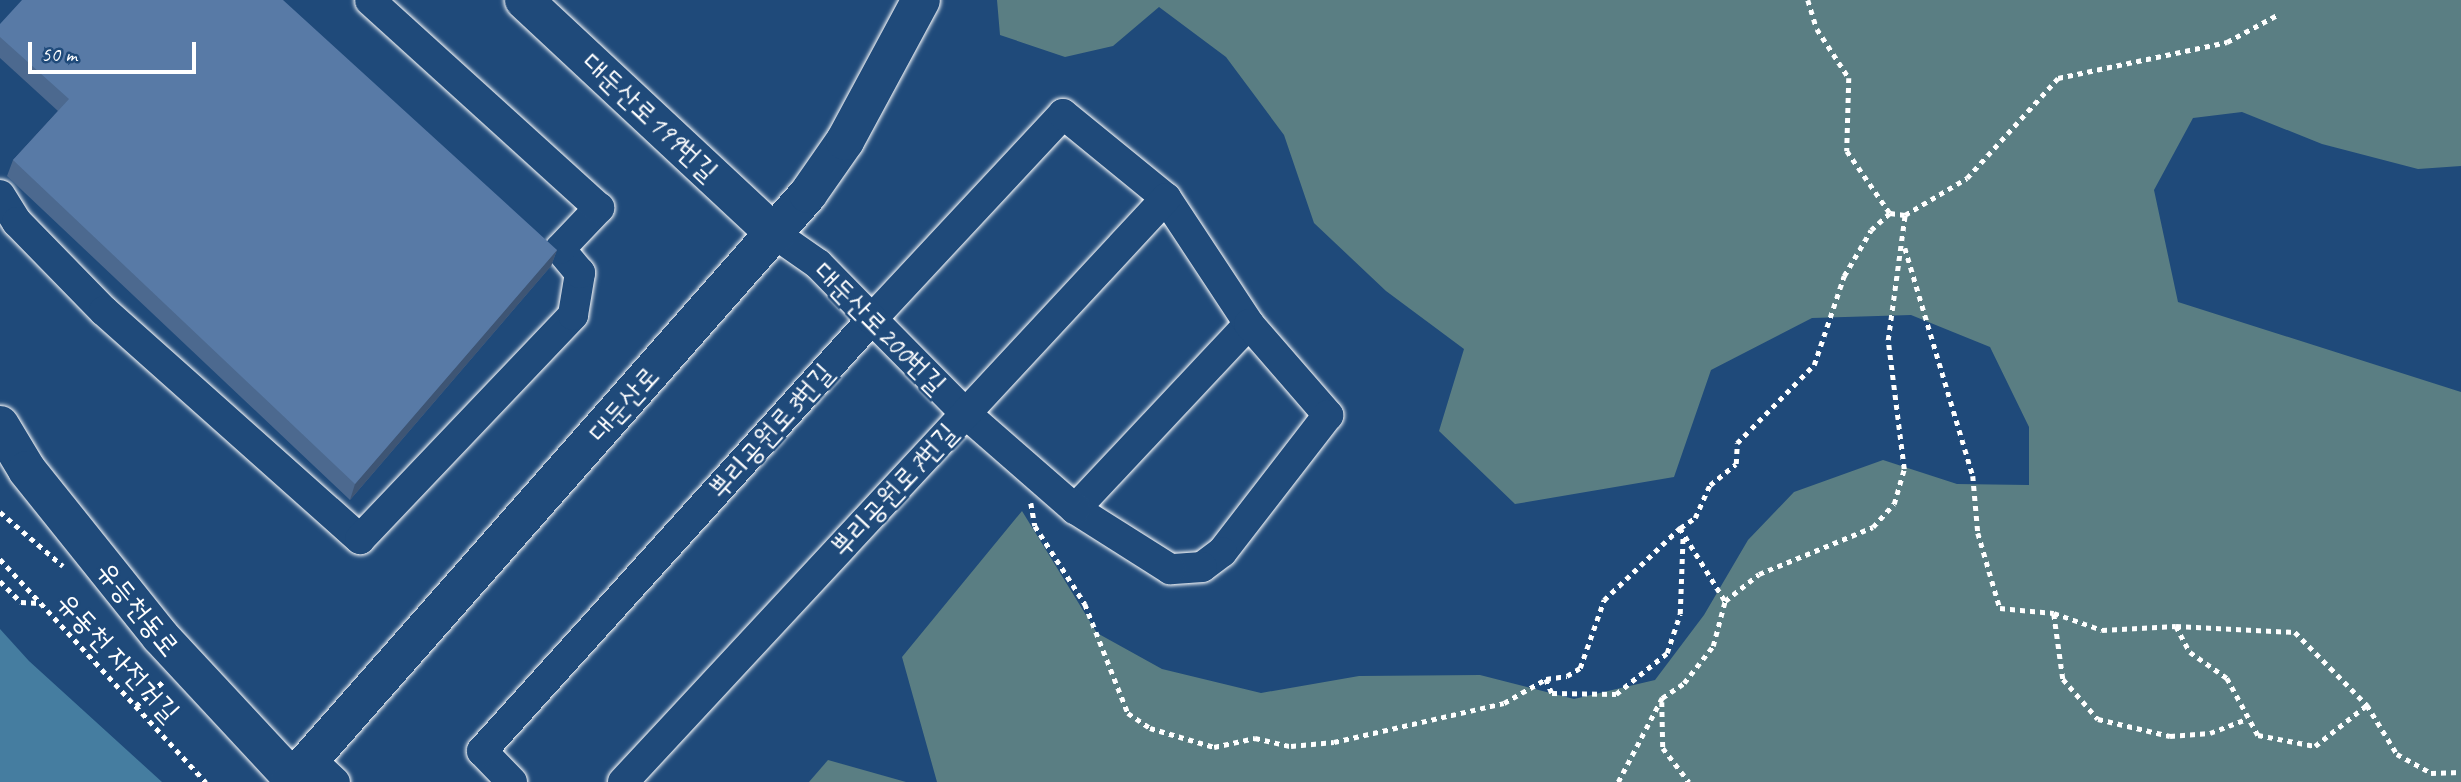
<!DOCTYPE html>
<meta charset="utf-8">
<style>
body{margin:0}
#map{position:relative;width:2461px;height:782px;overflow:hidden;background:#1f4a7a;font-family:Caveat,"Poor Story",sans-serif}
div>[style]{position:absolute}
.green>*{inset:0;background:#5a7e83}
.water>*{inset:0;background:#457da0}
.path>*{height:4.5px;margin-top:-2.25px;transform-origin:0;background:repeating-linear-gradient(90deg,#fff 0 5px,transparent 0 10px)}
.roads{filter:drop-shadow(0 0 2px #fff) drop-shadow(0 0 2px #fff)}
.minor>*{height:30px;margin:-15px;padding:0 15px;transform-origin:15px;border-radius:15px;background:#1f4a7a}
.major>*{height:38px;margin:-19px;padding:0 19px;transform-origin:19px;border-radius:19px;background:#1f4a7a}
.wall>*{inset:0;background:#4c698f}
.shaded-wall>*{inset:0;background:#3e5574}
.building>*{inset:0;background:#587aa6}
span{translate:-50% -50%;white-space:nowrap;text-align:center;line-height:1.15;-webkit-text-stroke:5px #1f4a7a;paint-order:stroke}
.street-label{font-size:28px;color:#fff}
.scale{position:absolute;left:28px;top:42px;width:168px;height:32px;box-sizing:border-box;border:4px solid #fff;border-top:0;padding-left:9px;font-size:21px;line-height:24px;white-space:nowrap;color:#fff;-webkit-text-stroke:5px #1f4a7a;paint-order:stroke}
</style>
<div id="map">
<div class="green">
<div style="clip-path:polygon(997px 0,2461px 0,2461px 166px,2418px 169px,2322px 144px,2242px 112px,2193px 118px,2154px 190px,2178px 302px,2461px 392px,2461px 782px,937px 782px,902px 657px,1022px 511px,1097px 633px,1162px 669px,1261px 693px,1359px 676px,1480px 675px,1574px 699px,1655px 680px,1704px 615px,1748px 540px,1794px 492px,1883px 460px,1957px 484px,2029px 485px,2029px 427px,1990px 347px,1911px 315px,1812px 318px,1711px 370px,1674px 477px,1515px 504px,1439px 431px,1464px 349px,1386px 291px,1314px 223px,1284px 135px,1226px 57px,1159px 7px,1113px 46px,1065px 57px,1000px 35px)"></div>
<div style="clip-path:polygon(828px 760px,906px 782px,809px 782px)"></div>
</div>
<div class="water">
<div style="clip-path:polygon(0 629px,29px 661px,162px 782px,0 782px)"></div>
</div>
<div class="path">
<div style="left:1808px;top:0;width:30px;rotate:73deg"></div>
<div style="left:1817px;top:29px;width:59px;rotate:56.9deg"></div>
<div style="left:1849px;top:78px;width:73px;rotate:91.6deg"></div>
<div style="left:1847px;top:151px;width:75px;rotate:55.3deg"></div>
<div style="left:1905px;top:248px;width:238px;rotate:73.4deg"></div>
<div style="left:1973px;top:476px;width:57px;rotate:85deg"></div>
<div style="left:1978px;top:533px;width:78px;rotate:73.7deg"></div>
<div style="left:2000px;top:608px;width:54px;rotate:5.3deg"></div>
<div style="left:2054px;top:613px;width:51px;rotate:19.5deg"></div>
<div style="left:2102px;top:630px;width:74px;rotate:-3.1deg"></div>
<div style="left:2176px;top:626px;width:119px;rotate:2.9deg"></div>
<div style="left:2295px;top:632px;width:103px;rotate:45.4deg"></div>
<div style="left:2367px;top:705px;width:57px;rotate:58.5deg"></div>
<div style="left:2397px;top:754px;width:39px;rotate:29deg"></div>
<div style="left:2431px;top:773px;width:30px;rotate:-2deg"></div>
<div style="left:1031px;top:503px;width:23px;rotate:80deg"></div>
<div style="left:1035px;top:526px;width:93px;rotate:57.3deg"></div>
<div style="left:1085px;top:604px;width:117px;rotate:68.5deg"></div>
<div style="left:1128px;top:713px;width:27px;rotate:34deg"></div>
<div style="left:1150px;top:728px;width:67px;rotate:16.5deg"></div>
<div style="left:1214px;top:747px;width:42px;rotate:-12.4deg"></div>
<div style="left:1255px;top:738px;width:37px;rotate:13deg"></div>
<div style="left:1291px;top:746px;width:43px;rotate:-5.3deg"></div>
<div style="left:1334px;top:742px;width:174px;rotate:-12.9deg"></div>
<div style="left:1504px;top:703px;width:48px;rotate:-29.7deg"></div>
<div style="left:1546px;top:679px;width:21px;rotate:-8deg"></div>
<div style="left:1567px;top:676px;width:15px;rotate:-32deg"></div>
<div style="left:1580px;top:668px;width:72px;rotate:-70.6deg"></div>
<div style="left:1604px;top:600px;width:105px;rotate:-43.5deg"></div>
<div style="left:1680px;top:528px;width:86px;rotate:58.3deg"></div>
<div style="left:0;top:512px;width:83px;rotate:40.6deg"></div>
<div style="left:1680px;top:528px;width:18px;rotate:-34deg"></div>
<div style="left:1695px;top:518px;width:36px;rotate:-66deg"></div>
<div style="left:1710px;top:485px;width:33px;rotate:-39deg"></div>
<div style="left:1736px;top:464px;width:21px;rotate:-87deg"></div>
<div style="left:1737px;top:443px;width:110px;rotate:-45.4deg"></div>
<div style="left:1814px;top:365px;width:94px;rotate:-71.4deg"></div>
<div style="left:1844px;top:276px;width:53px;rotate:-59.6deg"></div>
<div style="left:1871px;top:230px;width:25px;rotate:-42deg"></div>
<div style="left:1890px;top:213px;width:15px;rotate:8deg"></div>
<div style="left:1905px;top:215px;width:72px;rotate:-30.8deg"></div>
<div style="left:1967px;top:178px;width:135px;rotate:-47.7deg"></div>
<div style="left:2058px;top:78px;width:173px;rotate:-12deg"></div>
<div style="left:2227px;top:42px;width:59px;rotate:-28.3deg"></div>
<div style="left:0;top:559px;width:304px;rotate:47.3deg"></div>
<div style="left:0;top:581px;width:30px;rotate:45deg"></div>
<div style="left:21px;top:602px;width:18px;rotate:3deg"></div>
<div style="left:2054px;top:614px;width:66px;rotate:82.1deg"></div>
<div style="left:2063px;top:679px;width:53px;rotate:48.8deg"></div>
<div style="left:2098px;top:719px;width:74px;rotate:13.3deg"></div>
<div style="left:2170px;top:736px;width:40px;rotate:-4.3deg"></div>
<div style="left:2210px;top:733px;width:36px;rotate:-21deg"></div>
<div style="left:2176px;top:626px;width:30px;rotate:62deg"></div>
<div style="left:2190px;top:652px;width:45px;rotate:35.1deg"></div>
<div style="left:2227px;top:678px;width:65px;rotate:61.5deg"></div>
<div style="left:2258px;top:735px;width:58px;rotate:10.9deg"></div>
<div style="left:2315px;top:746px;width:66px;rotate:-38.3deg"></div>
<div style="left:1546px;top:679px;width:15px;rotate:67deg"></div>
<div style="left:1552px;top:693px;width:64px;rotate:0.9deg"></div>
<div style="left:1616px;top:694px;width:65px;rotate:-38.8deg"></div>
<div style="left:1667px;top:653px;width:41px;rotate:-71.6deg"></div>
<div style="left:1680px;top:614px;width:80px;rotate:-87.9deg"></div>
<div style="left:1662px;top:702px;width:46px;rotate:88.8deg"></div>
<div style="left:1663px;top:748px;width:43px;rotate:52.6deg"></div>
<div style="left:136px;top:706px;width:38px;rotate:-42deg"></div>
<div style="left:1618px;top:782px;width:95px;rotate:-62.4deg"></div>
<div style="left:1662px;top:698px;width:27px;rotate:-34deg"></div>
<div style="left:1684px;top:683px;width:47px;rotate:-51.9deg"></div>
<div style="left:1713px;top:646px;width:47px;rotate:-75.1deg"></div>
<div style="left:1725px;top:601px;width:43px;rotate:-38.5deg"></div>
<div style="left:1759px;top:574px;width:123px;rotate:-22.4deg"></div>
<div style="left:1873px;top:527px;width:31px;rotate:-48deg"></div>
<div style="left:1894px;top:504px;width:36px;rotate:-74deg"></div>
<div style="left:1904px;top:469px;width:130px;rotate:-97.1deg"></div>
<div style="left:1888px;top:340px;width:126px;rotate:-82.3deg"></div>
</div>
<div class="roads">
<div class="minor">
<div style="left:0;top:195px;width:32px;rotate:58deg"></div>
<div style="left:17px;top:222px;width:124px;rotate:45.7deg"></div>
<div style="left:104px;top:311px;width:343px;rotate:41.7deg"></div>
<div style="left:360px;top:539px;width:309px;rotate:-46.4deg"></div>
<div style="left:573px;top:315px;width:43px;rotate:-80.5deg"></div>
<div style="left:580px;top:273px;width:31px;rotate:-130deg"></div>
<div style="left:560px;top:249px;width:57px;rotate:-46.4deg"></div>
<div style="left:599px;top:208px;width:309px;rotate:-137.8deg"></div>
<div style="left:1075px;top:509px;width:254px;rotate:-46.8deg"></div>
<div style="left:310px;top:759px;width:34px;rotate:43deg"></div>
<div style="left:512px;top:782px;width:43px;rotate:-134.1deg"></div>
<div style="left:482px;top:751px;width:582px;rotate:-47.92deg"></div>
<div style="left:872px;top:319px;width:280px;rotate:-47deg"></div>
<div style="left:1063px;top:114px;width:133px;rotate:39.2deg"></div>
<div style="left:1166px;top:198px;width:151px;rotate:56.6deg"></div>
<div style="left:1249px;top:324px;width:121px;rotate:49deg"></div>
<div style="left:1328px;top:415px;width:173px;rotate:127.7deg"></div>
<div style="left:1222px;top:552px;width:25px;rotate:143deg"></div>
<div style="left:1202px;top:567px;width:32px;rotate:176deg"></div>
<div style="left:1170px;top:569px;width:112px;rotate:-147.7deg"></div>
<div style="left:1075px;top:509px;width:146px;rotate:-138.9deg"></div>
<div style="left:965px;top:413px;width:132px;rotate:-134.7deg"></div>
<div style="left:872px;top:319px;width:77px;rotate:-134.5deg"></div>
<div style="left:818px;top:264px;width:52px;rotate:-145.1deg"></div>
<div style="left:623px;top:782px;width:797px;rotate:-47.08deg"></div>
</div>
<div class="major">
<div style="left:524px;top:0;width:343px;rotate:43deg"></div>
<div style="left:0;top:425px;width:52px;rotate:59deg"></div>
<div style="left:27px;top:470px;width:213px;rotate:51.3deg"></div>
<div style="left:160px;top:636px;width:195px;rotate:47.1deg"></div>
<div style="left:290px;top:782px;width:784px;rotate:-48.62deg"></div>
<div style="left:808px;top:194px;width:65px;rotate:-55.1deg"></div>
<div style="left:845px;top:141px;width:160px;rotate:-61.7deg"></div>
</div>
</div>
<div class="wall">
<div style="clip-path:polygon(0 24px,557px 250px,551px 266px,350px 500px,7px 176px,13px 160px,58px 111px,0 58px)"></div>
</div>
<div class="shaded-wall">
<div style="clip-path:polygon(557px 250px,551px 266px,350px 500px,355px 484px)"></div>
</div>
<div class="building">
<div style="clip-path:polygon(22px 0,283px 0,557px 250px,355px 484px,13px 160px,69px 99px,0 37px,0 24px)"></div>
</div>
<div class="street-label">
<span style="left:650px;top:117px;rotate:43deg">대둔산로199번길</span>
<span style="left:880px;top:328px;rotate:45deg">대둔산로200번길</span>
<span style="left:624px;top:404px;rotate:-48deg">대둔산로</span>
<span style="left:771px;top:431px;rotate:-48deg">뿌리공원로3번길</span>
<span style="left:894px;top:490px;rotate:-47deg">뿌리공원로7번길</span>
<span style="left:138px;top:609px;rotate:51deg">유등천동로</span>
<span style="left:118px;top:657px;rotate:47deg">유동천 자전거길</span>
</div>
<div class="scale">50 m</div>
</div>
